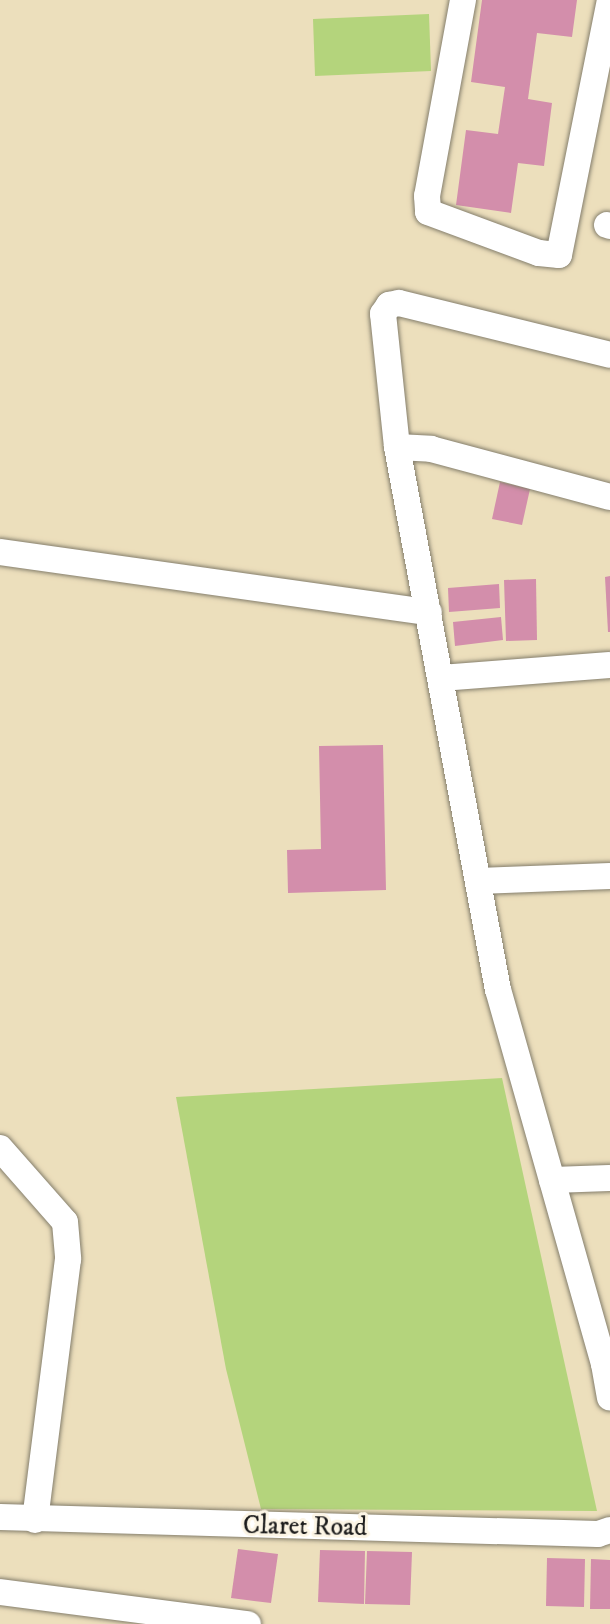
<!DOCTYPE html>
<style>
body{margin:0}
#map{position:relative;width:610px;height:1624px;overflow:hidden;background:#ecdfbc;font-family:"IM FELL DW Pica",serif}
div>[style]{position:absolute}
.green>*{inset:0;background:#b4d47c}
.building>*{inset:0;background:#d38eab}
.roads{filter:drop-shadow(0 0 2px #847e6c) drop-shadow(0 0 2px #847e6c)}
.minor>*{height:26px;margin:-13px;padding:0 13px;transform-origin:13px;border-radius:13px;background:#fff}
span{translate:-50% -50%;white-space:nowrap;text-align:center;line-height:1.15;-webkit-text-stroke:6px #fcf5e5;paint-order:stroke}
.street-label{font-size:26px;color:#1c1c1c}
</style>
<div id="map">
<div class="green">
<div style="clip-path:polygon(429px 14px,431px 71px,315px 76px,313px 19px)"></div>
<div style="clip-path:polygon(502px 1078px,597px 1511px,261px 1509px,226px 1369px,176px 1097px)"></div>
</div>
<div class="building">
<div style="clip-path:polygon(482px 0,577px 0,572px 37px,537px 33px,528px 99px,552px 103px,544px 166px,518px 163px,511px 213px,456px 205px,466px 130px,498px 134px,505px 87px,471px 82px)"></div>
<div style="clip-path:polygon(500px 482px,530px 489px,522px 525px,492px 519px)"></div>
<div style="clip-path:polygon(610px 576px,610px 632px,608px 632px,605px 577px)"></div>
<div style="clip-path:polygon(536px 579px,537px 640px,506px 641px,504px 580px)"></div>
<div style="clip-path:polygon(499px 584px,500px 608px,449px 612px,448px 588px)"></div>
<div style="clip-path:polygon(501px 617px,503px 640px,455px 646px,453px 622px)"></div>
<div style="clip-path:polygon(383px 745px,386px 890px,288px 893px,287px 850px,321px 849px,319px 746px)"></div>
<div style="clip-path:polygon(238px 1549px,278px 1554px,271px 1603px,231px 1598px)"></div>
<div style="clip-path:polygon(320px 1550px,365px 1551px,364px 1604px,318px 1602px)"></div>
<div style="clip-path:polygon(367px 1551px,412px 1552px,410px 1605px,365px 1604px)"></div>
<div style="clip-path:polygon(547px 1558px,585px 1559px,584px 1607px,546px 1606px)"></div>
<div style="clip-path:polygon(591px 1559px,610px 1560px,610px 1609px,590px 1609px)"></div>
</div>
<div class="roads">
<div class="minor">
<div style="left:463px;top:0;width:199px;rotate:100.4deg"></div>
<div style="left:427px;top:196px;width:16px;rotate:86deg"></div>
<div style="left:428px;top:212px;width:118px;rotate:20.3deg"></div>
<div style="left:539px;top:253px;width:20px;rotate:6deg"></div>
<div style="left:559px;top:255px;width:260px;rotate:-78.7deg"></div>
<div style="left:607px;top:225px;width:3px;rotate:18deg"></div>
<div style="left:397px;top:447px;width:34px;rotate:3deg"></div>
<div style="left:431px;top:449px;width:185px;rotate:15deg"></div>
<div style="left:0;top:552px;width:433px;rotate:8deg"></div>
<div style="left:441px;top:678px;width:169px;rotate:-4.4deg"></div>
<div style="left:478px;top:881px;width:132px;rotate:-2.2deg"></div>
<div style="left:0;top:1148px;width:98px;rotate:48.7deg"></div>
<div style="left:65px;top:1222px;width:37px;rotate:85deg"></div>
<div style="left:68px;top:1259px;width:263px;rotate:97.2deg"></div>
<div style="left:552px;top:1180px;width:58px;rotate:-2deg"></div>
<div style="left:610px;top:1360px;width:7px;rotate:146deg"></div>
<div style="left:604px;top:1364px;width:34px;rotate:80deg"></div>
<div style="left:604px;top:1364px;width:389px;rotate:-105.8deg"></div>
<div style="left:498px;top:990px;width:552px;rotate:-100.54deg"></div>
<div style="left:397px;top:447px;width:134px;rotate:-96deg"></div>
<div style="left:383px;top:314px;width:11px;rotate:-56deg"></div>
<div style="left:389px;top:305px;width:10px;rotate:-11deg"></div>
<div style="left:399px;top:303px;width:217px;rotate:13.8deg"></div>
<div style="left:0;top:1517px;width:598px;rotate:1.63deg"></div>
<div style="left:598px;top:1534px;width:13px;rotate:-18deg"></div>
<div style="left:0;top:1592px;width:250px;rotate:7.4deg"></div>
</div>
</div>
<div class="street-label">
<span style="left:305px;top:1527px;rotate:1deg">Claret Road</span>
</div>
</div>
